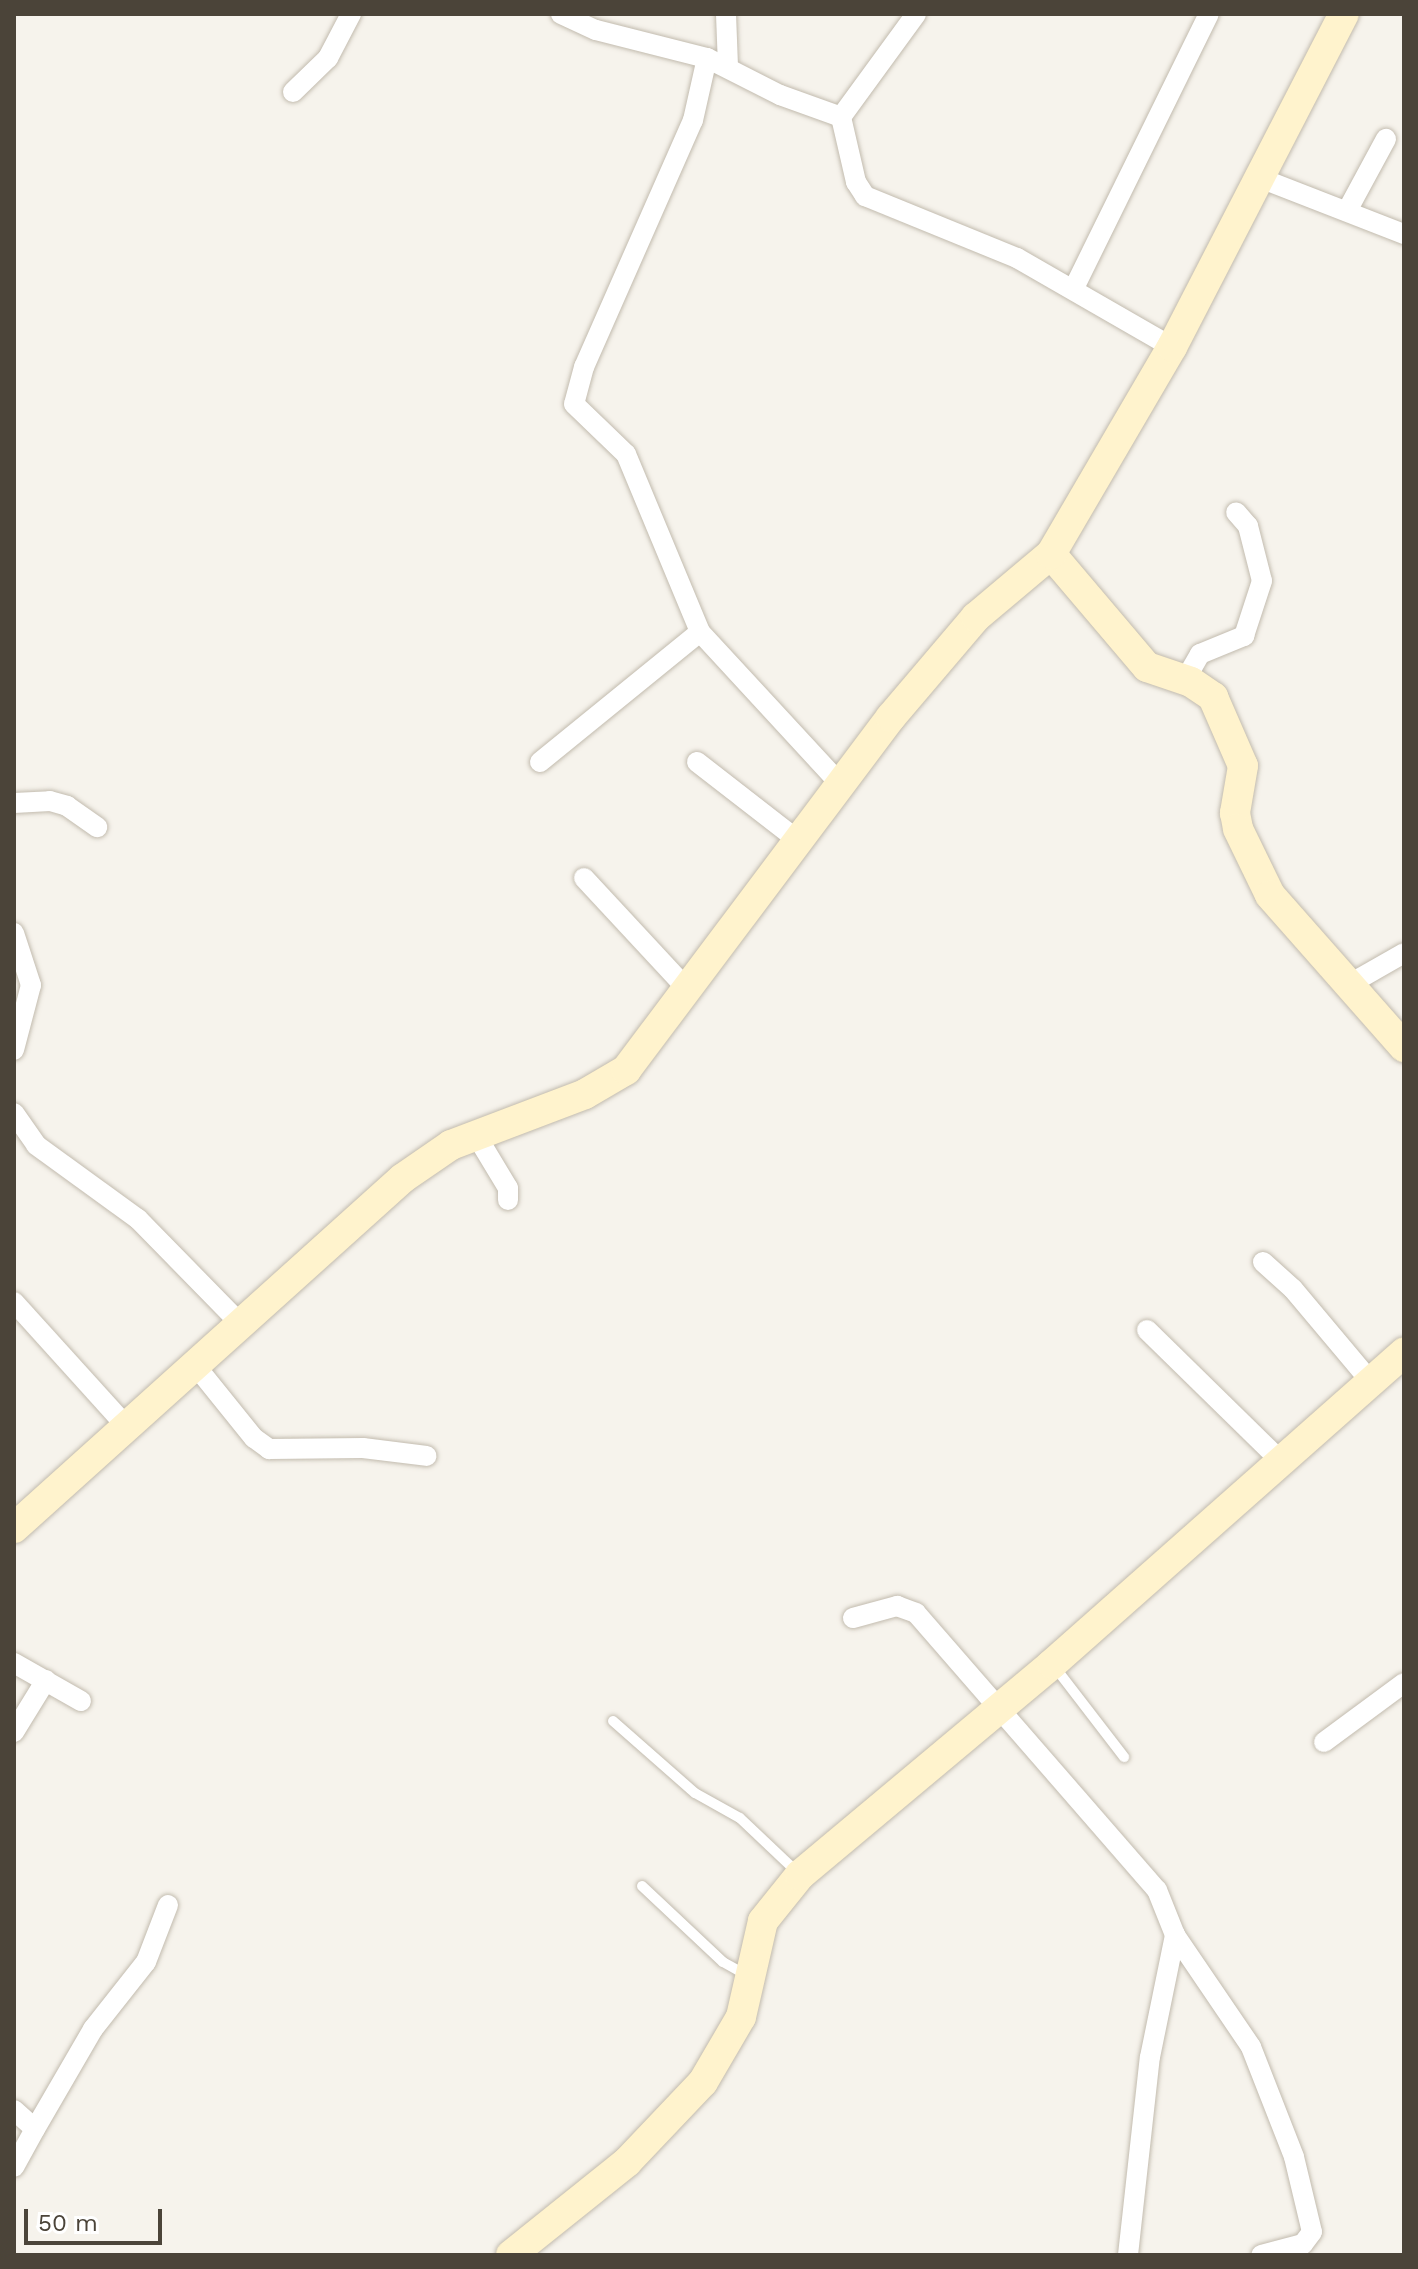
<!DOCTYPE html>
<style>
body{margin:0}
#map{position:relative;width:1418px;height:2269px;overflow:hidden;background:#f6f3ec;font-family:"Work Sans",sans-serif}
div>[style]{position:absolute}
.roads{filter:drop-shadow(0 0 2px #c2bbae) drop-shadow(0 0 2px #c2bbae)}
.lane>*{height:10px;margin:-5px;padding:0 5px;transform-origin:5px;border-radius:5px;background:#fff}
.street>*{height:20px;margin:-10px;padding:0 10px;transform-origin:10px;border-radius:10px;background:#fff}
.secondary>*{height:30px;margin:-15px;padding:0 15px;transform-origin:15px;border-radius:15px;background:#fff3cd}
span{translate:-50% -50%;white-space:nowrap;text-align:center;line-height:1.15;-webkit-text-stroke:7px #fff;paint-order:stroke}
.frame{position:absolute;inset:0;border:16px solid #4b4439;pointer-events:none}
.scale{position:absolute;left:24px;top:2209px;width:138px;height:36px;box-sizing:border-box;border:4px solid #4b4439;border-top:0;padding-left:10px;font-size:24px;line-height:28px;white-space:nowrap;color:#4b4439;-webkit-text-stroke:6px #fff;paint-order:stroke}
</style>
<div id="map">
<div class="roads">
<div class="lane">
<div style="left:1054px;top:1666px;width:115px;rotate:52.4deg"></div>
<div style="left:613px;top:1721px;width:109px;rotate:41.3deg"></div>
<div style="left:695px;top:1793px;width:51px;rotate:29.1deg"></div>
<div style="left:740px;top:1818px;width:81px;rotate:43.5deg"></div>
<div style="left:642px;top:1886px;width:111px;rotate:43.2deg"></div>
<div style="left:723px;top:1962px;width:29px;rotate:29deg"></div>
</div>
<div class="street">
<div style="left:561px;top:14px;width:38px;rotate:25deg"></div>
<div style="left:596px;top:30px;width:114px;rotate:14.2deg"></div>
<div style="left:707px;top:58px;width:82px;rotate:26.9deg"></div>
<div style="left:780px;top:95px;width:65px;rotate:19.8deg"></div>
<div style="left:841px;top:117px;width:67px;rotate:77deg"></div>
<div style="left:856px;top:182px;width:17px;rotate:57deg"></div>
<div style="left:865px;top:196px;width:164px;rotate:22.2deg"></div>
<div style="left:1017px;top:258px;width:179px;rotate:29.9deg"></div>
<div style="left:726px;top:14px;width:52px;rotate:87.8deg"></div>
<div style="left:707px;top:58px;width:64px;rotate:102.7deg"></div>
<div style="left:693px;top:120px;width:270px;rotate:113.8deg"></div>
<div style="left:584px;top:367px;width:38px;rotate:105deg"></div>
<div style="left:574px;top:404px;width:72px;rotate:43.9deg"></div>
<div style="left:626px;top:454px;width:193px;rotate:67.4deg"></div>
<div style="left:700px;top:632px;width:209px;rotate:47.3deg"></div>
<div style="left:293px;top:92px;width:49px;rotate:-44.2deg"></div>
<div style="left:328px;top:58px;width:50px;rotate:-62.4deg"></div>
<div style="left:841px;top:117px;width:127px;rotate:-53.9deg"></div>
<div style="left:1260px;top:178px;width:155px;rotate:21.3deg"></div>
<div style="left:1347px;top:211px;width:82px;rotate:-61.6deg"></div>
<div style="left:1074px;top:288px;width:305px;rotate:-63.8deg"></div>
<div style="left:1185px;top:680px;width:30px;rotate:-60deg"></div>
<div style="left:1200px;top:654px;width:48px;rotate:-22.2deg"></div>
<div style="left:1244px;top:636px;width:58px;rotate:-71.9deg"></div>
<div style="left:1262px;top:581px;width:57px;rotate:-104.3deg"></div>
<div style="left:1248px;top:526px;width:18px;rotate:-131deg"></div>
<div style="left:540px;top:762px;width:206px;rotate:-39.1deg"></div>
<div style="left:697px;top:762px;width:129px;rotate:37.8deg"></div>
<div style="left:14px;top:803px;width:36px;rotate:-3deg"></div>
<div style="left:50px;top:801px;width:18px;rotate:16deg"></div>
<div style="left:67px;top:806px;width:37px;rotate:35deg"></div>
<div style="left:584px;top:878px;width:151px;rotate:47.1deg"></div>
<div style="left:14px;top:933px;width:55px;rotate:71.9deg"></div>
<div style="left:31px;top:985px;width:67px;rotate:104.7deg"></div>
<div style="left:1348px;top:985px;width:64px;rotate:-29.7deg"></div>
<div style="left:14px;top:1113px;width:39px;rotate:55deg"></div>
<div style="left:36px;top:1145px;width:126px;rotate:36deg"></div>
<div style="left:138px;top:1219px;width:144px;rotate:45.6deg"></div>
<div style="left:476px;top:1135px;width:62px;rotate:58.9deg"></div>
<div style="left:508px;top:1188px;width:12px;rotate:90deg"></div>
<div style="left:1263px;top:1262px;width:40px;rotate:42deg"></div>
<div style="left:1293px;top:1289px;width:121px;rotate:50deg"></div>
<div style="left:14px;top:1302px;width:169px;rotate:47.9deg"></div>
<div style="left:1147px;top:1330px;width:187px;rotate:44.4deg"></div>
<div style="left:195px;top:1365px;width:94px;rotate:51.1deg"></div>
<div style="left:254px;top:1438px;width:19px;rotate:36deg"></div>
<div style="left:269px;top:1449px;width:94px;rotate:-0.6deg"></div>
<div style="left:363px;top:1448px;width:64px;rotate:7.1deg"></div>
<div style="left:853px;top:1618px;width:46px;rotate:-15.3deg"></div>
<div style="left:897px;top:1606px;width:20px;rotate:20deg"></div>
<div style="left:916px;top:1613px;width:367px;rotate:49deg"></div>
<div style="left:1157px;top:1890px;width:48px;rotate:68.2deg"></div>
<div style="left:1175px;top:1935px;width:135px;rotate:55.8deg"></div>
<div style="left:1251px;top:2047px;width:118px;rotate:68.6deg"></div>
<div style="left:1294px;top:2157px;width:77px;rotate:76.5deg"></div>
<div style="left:1312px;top:2232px;width:15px;rotate:127deg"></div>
<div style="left:1303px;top:2244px;width:43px;rotate:165.3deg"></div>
<div style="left:14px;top:1663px;width:77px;rotate:29.6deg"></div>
<div style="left:14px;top:1732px;width:61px;rotate:-58.4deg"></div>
<div style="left:1324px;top:1742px;width:99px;rotate:-36.4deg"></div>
<div style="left:14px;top:2110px;width:28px;rotate:42deg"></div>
<div style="left:35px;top:2129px;width:43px;rotate:118.9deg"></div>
<div style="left:35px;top:2129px;width:116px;rotate:-59.9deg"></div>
<div style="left:93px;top:2029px;width:85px;rotate:-51.7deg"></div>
<div style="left:146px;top:1962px;width:61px;rotate:-68.9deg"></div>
<div style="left:1128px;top:2255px;width:199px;rotate:-83.7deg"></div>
<div style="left:1150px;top:2057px;width:125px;rotate:-78.4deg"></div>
</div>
<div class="secondary">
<div style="left:1051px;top:554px;width:148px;rotate:49.7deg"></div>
<div style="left:1147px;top:667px;width:46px;rotate:18.8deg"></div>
<div style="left:1191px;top:682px;width:27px;rotate:34deg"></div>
<div style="left:1213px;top:697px;width:75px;rotate:66.5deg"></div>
<div style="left:1243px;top:766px;width:48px;rotate:99.7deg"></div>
<div style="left:1235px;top:813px;width:16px;rotate:79deg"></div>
<div style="left:1238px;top:829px;width:73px;rotate:64.1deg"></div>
<div style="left:1270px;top:895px;width:203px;rotate:48.6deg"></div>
<div style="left:14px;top:1528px;width:523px;rotate:-41.98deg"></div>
<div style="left:403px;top:1178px;width:58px;rotate:-34.5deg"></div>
<div style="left:451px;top:1145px;width:143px;rotate:-20.8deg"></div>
<div style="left:585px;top:1094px;width:48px;rotate:-30.3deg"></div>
<div style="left:626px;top:1070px;width:441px;rotate:-53.1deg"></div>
<div style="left:891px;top:717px;width:131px;rotate:-49.6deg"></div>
<div style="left:976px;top:617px;width:98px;rotate:-40deg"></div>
<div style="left:1051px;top:554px;width:240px;rotate:-59.7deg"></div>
<div style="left:1172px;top:347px;width:375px;rotate:-62.7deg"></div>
<div style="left:511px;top:2255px;width:149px;rotate:-38.7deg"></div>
<div style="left:627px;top:2162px;width:110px;rotate:-46.5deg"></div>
<div style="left:703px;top:2082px;width:75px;rotate:-59.7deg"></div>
<div style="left:741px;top:2017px;width:98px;rotate:-77.1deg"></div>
<div style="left:763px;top:1921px;width:59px;rotate:-51.2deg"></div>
<div style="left:800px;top:1875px;width:329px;rotate:-39.9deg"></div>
<div style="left:1052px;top:1664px;width:470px;rotate:-41.5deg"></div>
</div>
</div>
<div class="frame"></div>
<div class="scale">50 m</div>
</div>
